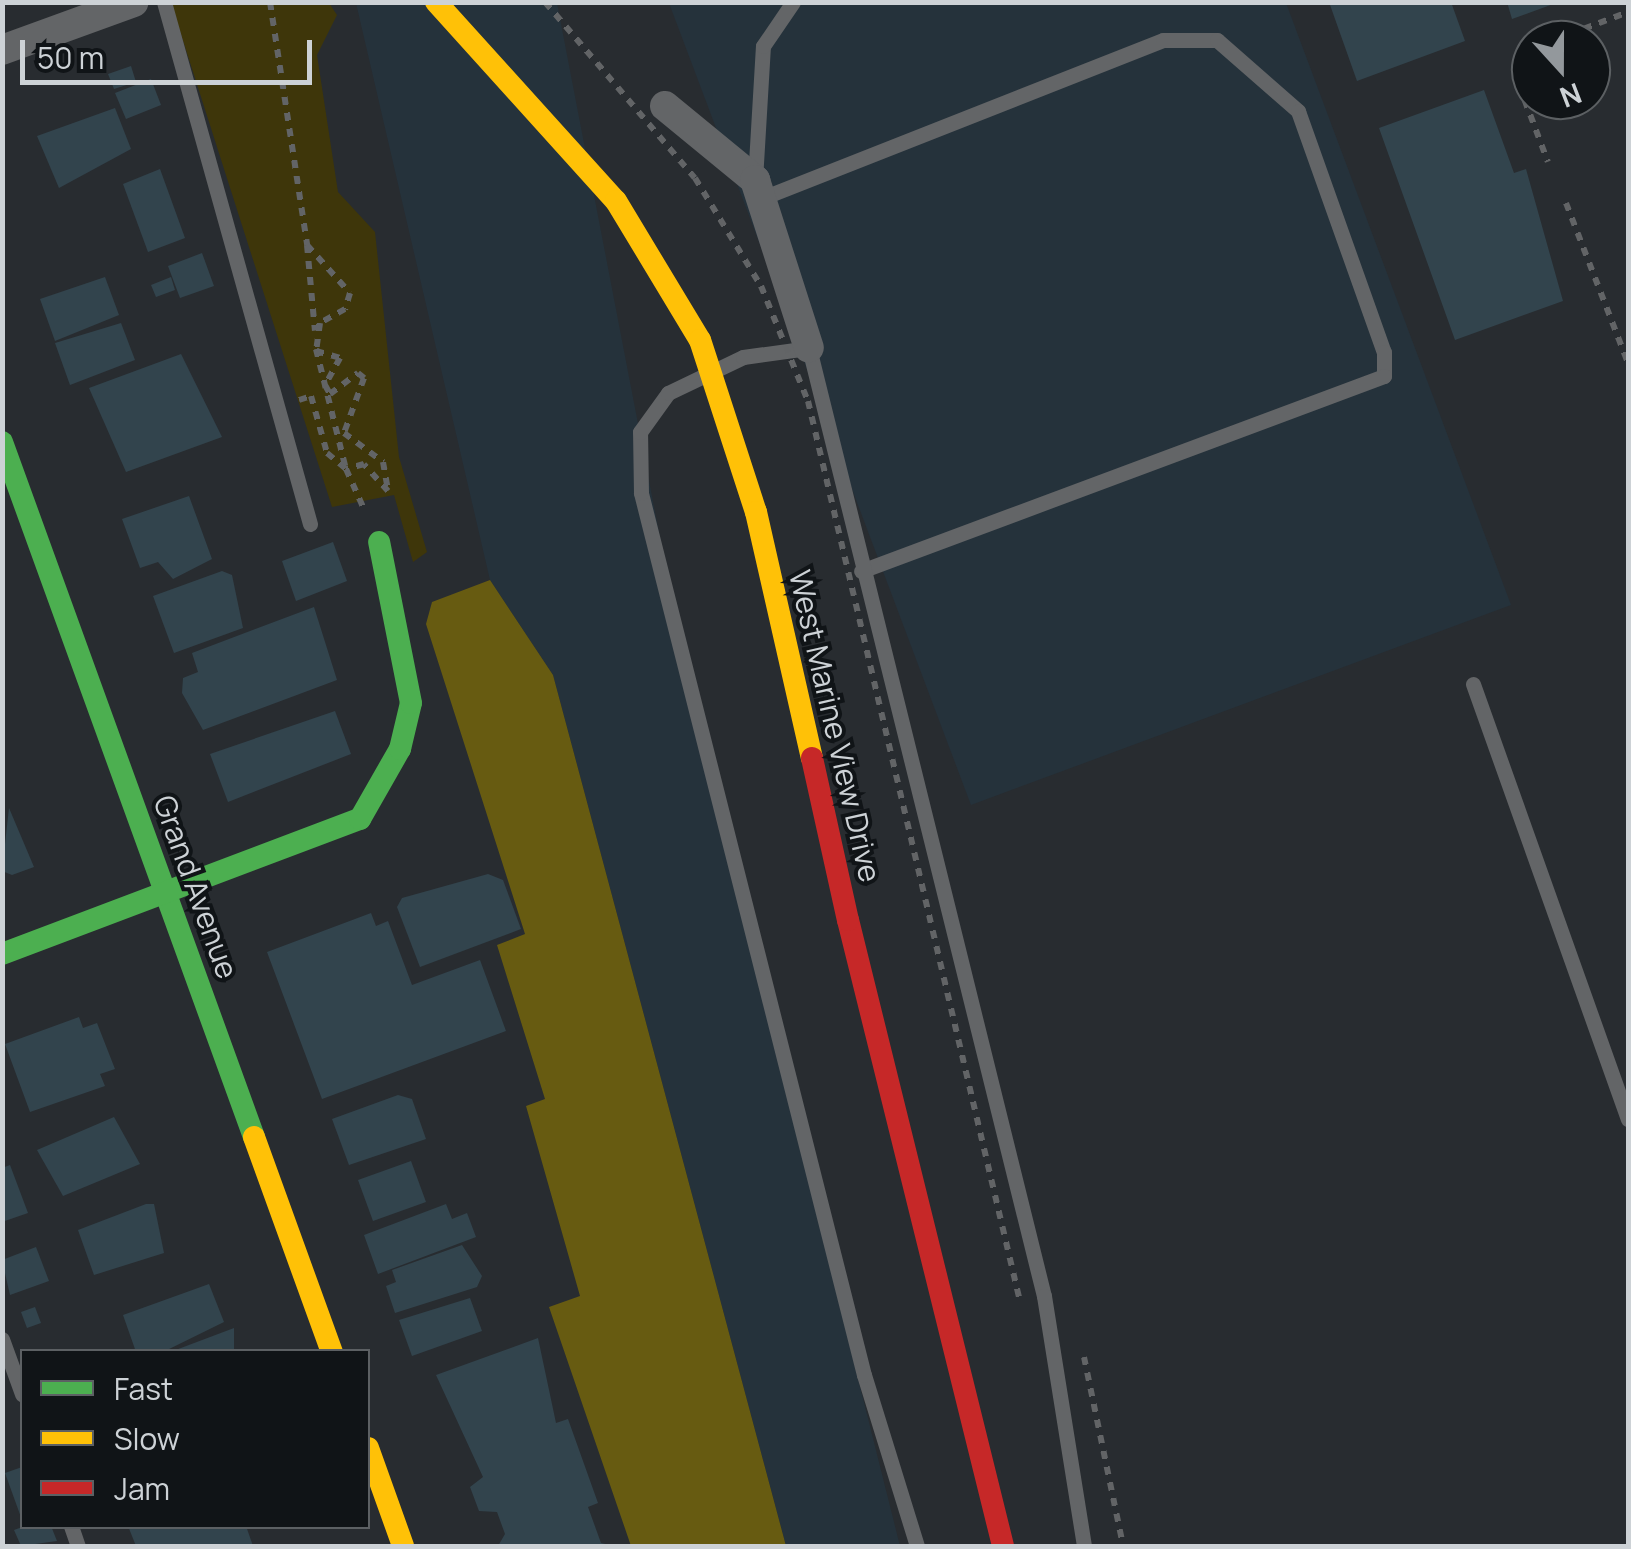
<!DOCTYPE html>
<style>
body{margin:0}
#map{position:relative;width:1631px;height:1549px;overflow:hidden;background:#282c30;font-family:Manrope,sans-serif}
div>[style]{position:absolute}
.built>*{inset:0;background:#25323b}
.green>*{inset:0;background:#3e360a}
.forest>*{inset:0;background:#675b11}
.building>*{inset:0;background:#32444d}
.path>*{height:6px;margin-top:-3px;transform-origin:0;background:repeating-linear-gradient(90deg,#626466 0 8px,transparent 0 16px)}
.lane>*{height:15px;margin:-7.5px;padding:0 7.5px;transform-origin:7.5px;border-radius:7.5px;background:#636567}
.street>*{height:30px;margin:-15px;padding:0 15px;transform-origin:15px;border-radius:15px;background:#636567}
.fast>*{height:22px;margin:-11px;padding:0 11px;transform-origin:11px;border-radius:11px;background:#4caf50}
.slow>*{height:22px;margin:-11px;padding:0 11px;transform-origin:11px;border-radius:11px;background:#ffc107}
.jam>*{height:22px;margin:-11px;padding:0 11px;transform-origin:11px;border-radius:11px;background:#c62828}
.path-bridge>*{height:6px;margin-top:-3px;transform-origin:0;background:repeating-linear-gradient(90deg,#626466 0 8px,transparent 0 16px)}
.slow-bridge>*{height:22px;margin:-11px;padding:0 11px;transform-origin:11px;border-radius:11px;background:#ffc107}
.jam-bridge>*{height:22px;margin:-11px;padding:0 11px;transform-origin:11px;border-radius:11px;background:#c62828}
span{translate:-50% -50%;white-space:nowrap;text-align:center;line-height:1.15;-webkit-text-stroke:8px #101417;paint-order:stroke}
.street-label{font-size:30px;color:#cdd2d6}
.frame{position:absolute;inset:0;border:5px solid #cdd2d6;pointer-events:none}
.legend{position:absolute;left:20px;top:1349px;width:350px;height:180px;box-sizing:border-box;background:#101417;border:2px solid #5c6063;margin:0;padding:12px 18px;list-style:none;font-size:30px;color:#cdd2d6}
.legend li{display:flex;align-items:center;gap:20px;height:50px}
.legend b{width:50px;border:2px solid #5c6063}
.north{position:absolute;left:1511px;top:20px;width:100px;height:100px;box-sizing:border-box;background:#101417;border:2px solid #5c6063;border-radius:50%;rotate:159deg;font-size:28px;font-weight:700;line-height:40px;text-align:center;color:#cdd2d6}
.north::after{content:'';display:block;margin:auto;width:35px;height:45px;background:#93989c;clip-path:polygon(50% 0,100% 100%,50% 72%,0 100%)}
.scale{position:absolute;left:20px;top:40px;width:292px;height:45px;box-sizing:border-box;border:5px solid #cdd2d6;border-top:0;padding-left:12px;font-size:30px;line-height:35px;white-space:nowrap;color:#cdd2d6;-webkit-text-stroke:8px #101417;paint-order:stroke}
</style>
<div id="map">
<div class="built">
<div style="clip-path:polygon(356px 3px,557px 3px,703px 761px,900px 1546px,786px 1546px,553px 675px,490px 580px)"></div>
<div style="clip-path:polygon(669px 3px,1286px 3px,1511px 605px,971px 805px)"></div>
</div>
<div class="green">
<div style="clip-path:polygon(171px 3px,329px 3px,337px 15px,317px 55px,338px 192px,375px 232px,399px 457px,427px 552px,413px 562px,394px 495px,332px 507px)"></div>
</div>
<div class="forest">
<div style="clip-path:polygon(490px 580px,553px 675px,786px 1546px,631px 1546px,549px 1307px,580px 1296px,526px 1106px,545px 1099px,497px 945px,525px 934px,426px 624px,432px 602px)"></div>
</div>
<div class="building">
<div style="clip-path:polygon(1329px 2px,1451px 2px,1465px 41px,1357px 81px)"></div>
<div style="clip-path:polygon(1507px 2px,1556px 2px,1556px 3px,1512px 19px)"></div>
<div style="clip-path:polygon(131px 66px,136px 82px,114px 89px,108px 74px)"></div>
<div style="clip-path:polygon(151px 79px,161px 105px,126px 119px,115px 93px)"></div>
<div style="clip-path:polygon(1484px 90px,1514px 173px,1526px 169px,1563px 301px,1455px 340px,1379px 128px)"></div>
<div style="clip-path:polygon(115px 108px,131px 149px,59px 188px,37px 136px)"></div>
<div style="clip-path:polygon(160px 169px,185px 238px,148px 252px,123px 184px)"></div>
<div style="clip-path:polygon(202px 253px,214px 286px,180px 298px,168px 266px)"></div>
<div style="clip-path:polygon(105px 277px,119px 315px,55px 341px,40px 299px)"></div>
<div style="clip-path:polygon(171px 277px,175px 290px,156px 297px,151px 285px)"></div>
<div style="clip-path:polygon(121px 323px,135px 360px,70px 385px,55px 343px)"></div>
<div style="clip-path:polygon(181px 354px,222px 437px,126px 472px,89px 388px)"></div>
<div style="clip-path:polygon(189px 496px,212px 559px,173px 579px,158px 562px,140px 568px,122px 519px)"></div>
<div style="clip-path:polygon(333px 542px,347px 581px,296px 601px,282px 561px)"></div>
<div style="clip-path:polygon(222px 571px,232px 575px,243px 628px,174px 653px,153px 596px)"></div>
<div style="clip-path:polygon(314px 607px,337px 680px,203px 730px,182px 693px,183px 678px,198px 672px,192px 653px)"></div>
<div style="clip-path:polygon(335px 711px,351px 754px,228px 802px,210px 754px)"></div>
<div style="clip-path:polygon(9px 808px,34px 867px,12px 875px,2px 871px)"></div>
<div style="clip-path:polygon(488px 874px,503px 880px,521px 929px,420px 967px,397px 907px,402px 898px)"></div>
<div style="clip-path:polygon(371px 913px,376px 926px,388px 921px,412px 985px,480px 960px,506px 1031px,322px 1099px,267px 952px)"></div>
<div style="clip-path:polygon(79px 1017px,83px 1028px,97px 1023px,115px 1069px,100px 1074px,105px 1086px,30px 1112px,5px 1044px)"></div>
<div style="clip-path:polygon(398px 1095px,412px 1099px,426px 1139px,349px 1165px,332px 1119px)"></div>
<div style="clip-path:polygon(114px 1117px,140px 1164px,63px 1196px,37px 1150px)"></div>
<div style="clip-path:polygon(411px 1161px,426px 1202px,373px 1221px,358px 1180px)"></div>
<div style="clip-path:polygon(10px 1165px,28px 1213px,2px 1222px,2px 1168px)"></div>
<div style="clip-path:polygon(146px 1204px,154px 1204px,164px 1253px,94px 1275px,78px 1230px)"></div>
<div style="clip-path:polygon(446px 1204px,452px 1219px,467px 1213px,476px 1237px,378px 1274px,364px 1235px)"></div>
<div style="clip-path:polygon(462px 1245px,482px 1276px,477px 1287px,395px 1313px,386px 1286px,396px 1282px,392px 1270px)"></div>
<div style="clip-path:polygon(36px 1247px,49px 1281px,10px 1295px,2px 1260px)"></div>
<div style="clip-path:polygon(209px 1284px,224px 1322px,163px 1352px,136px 1352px,123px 1315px)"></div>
<div style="clip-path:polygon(470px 1298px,482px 1331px,412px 1356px,399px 1320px)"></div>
<div style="clip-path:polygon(35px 1307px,41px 1323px,27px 1328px,21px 1312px)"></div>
<div style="clip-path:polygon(234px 1328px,234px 1352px,173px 1352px,173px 1351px)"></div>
<div style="clip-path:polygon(538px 1338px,556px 1423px,568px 1419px,598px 1503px,588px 1507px,601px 1543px,614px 1546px,498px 1546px,505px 1534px,497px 1512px,479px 1511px,470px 1487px,483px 1477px,436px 1375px)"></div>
<div style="clip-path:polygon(22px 1467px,22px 1520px,5px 1473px)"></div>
<div style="clip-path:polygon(25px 1526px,51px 1526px,57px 1541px,21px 1546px,14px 1530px)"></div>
<div style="clip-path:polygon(128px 1526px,246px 1526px,253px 1546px,136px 1546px)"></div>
</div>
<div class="path">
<div style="left:270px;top:2px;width:246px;rotate:81.3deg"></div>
<div style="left:307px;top:245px;width:64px;rotate:48.1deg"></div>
<div style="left:350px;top:293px;width:17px;rotate:107deg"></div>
<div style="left:345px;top:309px;width:29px;rotate:151deg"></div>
<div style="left:320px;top:323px;width:28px;rotate:98deg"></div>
<div style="left:316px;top:351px;width:25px;rotate:16deg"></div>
<div style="left:340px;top:358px;width:31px;rotate:119deg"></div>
<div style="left:325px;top:385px;width:10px;rotate:61deg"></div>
<div style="left:330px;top:394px;width:35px;rotate:-37deg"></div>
<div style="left:358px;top:373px;width:8px;rotate:40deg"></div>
<div style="left:364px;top:378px;width:59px;rotate:110deg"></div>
<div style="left:344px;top:433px;width:49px;rotate:36.6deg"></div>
<div style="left:383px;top:462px;width:29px;rotate:80deg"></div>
<div style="left:388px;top:491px;width:36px;rotate:-132deg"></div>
<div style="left:364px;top:464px;width:19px;rotate:164deg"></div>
<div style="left:346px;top:469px;width:44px;rotate:65.8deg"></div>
<div style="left:1554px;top:40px;width:79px;rotate:-20.7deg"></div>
<div style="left:1519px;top:85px;width:82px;rotate:69.4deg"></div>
<div style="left:1566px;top:203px;width:172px;rotate:68.8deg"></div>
<div style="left:307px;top:245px;width:86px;rotate:84.7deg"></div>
<div style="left:316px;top:349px;width:124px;rotate:76deg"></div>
<div style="left:299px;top:400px;width:13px;rotate:-18deg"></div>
<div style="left:311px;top:396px;width:59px;rotate:74.3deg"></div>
<div style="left:327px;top:453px;width:25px;rotate:40deg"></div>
<div style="left:1084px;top:1357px;width:193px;rotate:78.3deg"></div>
</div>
<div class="lane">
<div style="left:164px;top:2px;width:542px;rotate:74.37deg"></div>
<div style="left:755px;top:180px;width:134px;rotate:-86.6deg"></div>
<div style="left:763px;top:46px;width:53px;rotate:-55.7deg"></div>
<div style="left:762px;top:198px;width:431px;rotate:-21.5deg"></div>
<div style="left:1163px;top:40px;width:54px"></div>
<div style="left:1217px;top:40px;width:108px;rotate:41.2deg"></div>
<div style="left:1298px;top:111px;width:256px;rotate:70.4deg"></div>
<div style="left:1384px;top:352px;width:24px;rotate:90deg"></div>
<div style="left:1384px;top:376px;width:558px;rotate:159.55deg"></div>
<div style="left:1473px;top:684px;width:462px;rotate:70.4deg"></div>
<div style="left:2px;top:1339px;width:59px;rotate:70deg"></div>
<div style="left:71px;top:1526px;width:21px;rotate:71deg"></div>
<div style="left:917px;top:1546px;width:179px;rotate:-107.2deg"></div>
<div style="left:864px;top:1375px;width:910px;rotate:-104.19deg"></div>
<div style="left:641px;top:493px;width:61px;rotate:-90.9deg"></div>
<div style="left:640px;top:432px;width:48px;rotate:-54.3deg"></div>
<div style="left:668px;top:393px;width:83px;rotate:-25.6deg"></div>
<div style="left:743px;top:357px;width:67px;rotate:-7.8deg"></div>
<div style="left:809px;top:348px;width:977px;rotate:76.08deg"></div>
<div style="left:1044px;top:1296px;width:253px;rotate:80.9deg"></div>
</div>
<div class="street">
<div style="left:2px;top:50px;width:140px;rotate:-20deg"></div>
<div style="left:665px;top:106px;width:117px;rotate:39.4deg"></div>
<div style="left:755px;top:180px;width:176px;rotate:72.2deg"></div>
</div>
<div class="fast">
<div style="left:2px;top:442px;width:739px;rotate:70.07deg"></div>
<div style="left:2px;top:954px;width:383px;rotate:-20.7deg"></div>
<div style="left:360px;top:819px;width:81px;rotate:-60.3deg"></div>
<div style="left:400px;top:749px;width:47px;rotate:-76.6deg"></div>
<div style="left:411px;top:703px;width:164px;rotate:-101.2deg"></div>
</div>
<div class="slow">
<div style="left:254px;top:1137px;width:229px;rotate:70.1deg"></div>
<div style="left:368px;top:1448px;width:104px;rotate:70.3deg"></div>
</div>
<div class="jam">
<div style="left:848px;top:920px;width:645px;rotate:76.09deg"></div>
</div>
<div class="path-bridge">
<div style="left:545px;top:2px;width:231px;rotate:49.6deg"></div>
<div style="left:695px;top:178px;width:127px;rotate:58.6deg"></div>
<div style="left:761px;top:286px;width:124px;rotate:67.8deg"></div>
<div style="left:808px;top:401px;width:925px;rotate:76.75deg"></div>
</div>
<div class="slow-bridge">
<div style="left:436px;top:2px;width:268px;rotate:47.9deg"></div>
<div style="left:616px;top:201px;width:162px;rotate:58.9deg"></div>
<div style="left:700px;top:340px;width:181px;rotate:72deg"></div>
<div style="left:756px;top:512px;width:252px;rotate:77.2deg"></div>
</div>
<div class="jam-bridge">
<div style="left:812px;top:758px;width:166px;rotate:77.5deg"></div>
</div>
<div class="street-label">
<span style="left:835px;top:726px;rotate:77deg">West Marine View Drive</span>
<span style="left:196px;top:887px;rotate:70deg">Grand Avenue</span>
</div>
<div class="frame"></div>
<ul class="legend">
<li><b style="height:12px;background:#4caf50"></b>Fast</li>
<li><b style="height:12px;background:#ffc107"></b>Slow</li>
<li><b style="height:12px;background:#c62828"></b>Jam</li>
</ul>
<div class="north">N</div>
<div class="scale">50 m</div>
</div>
